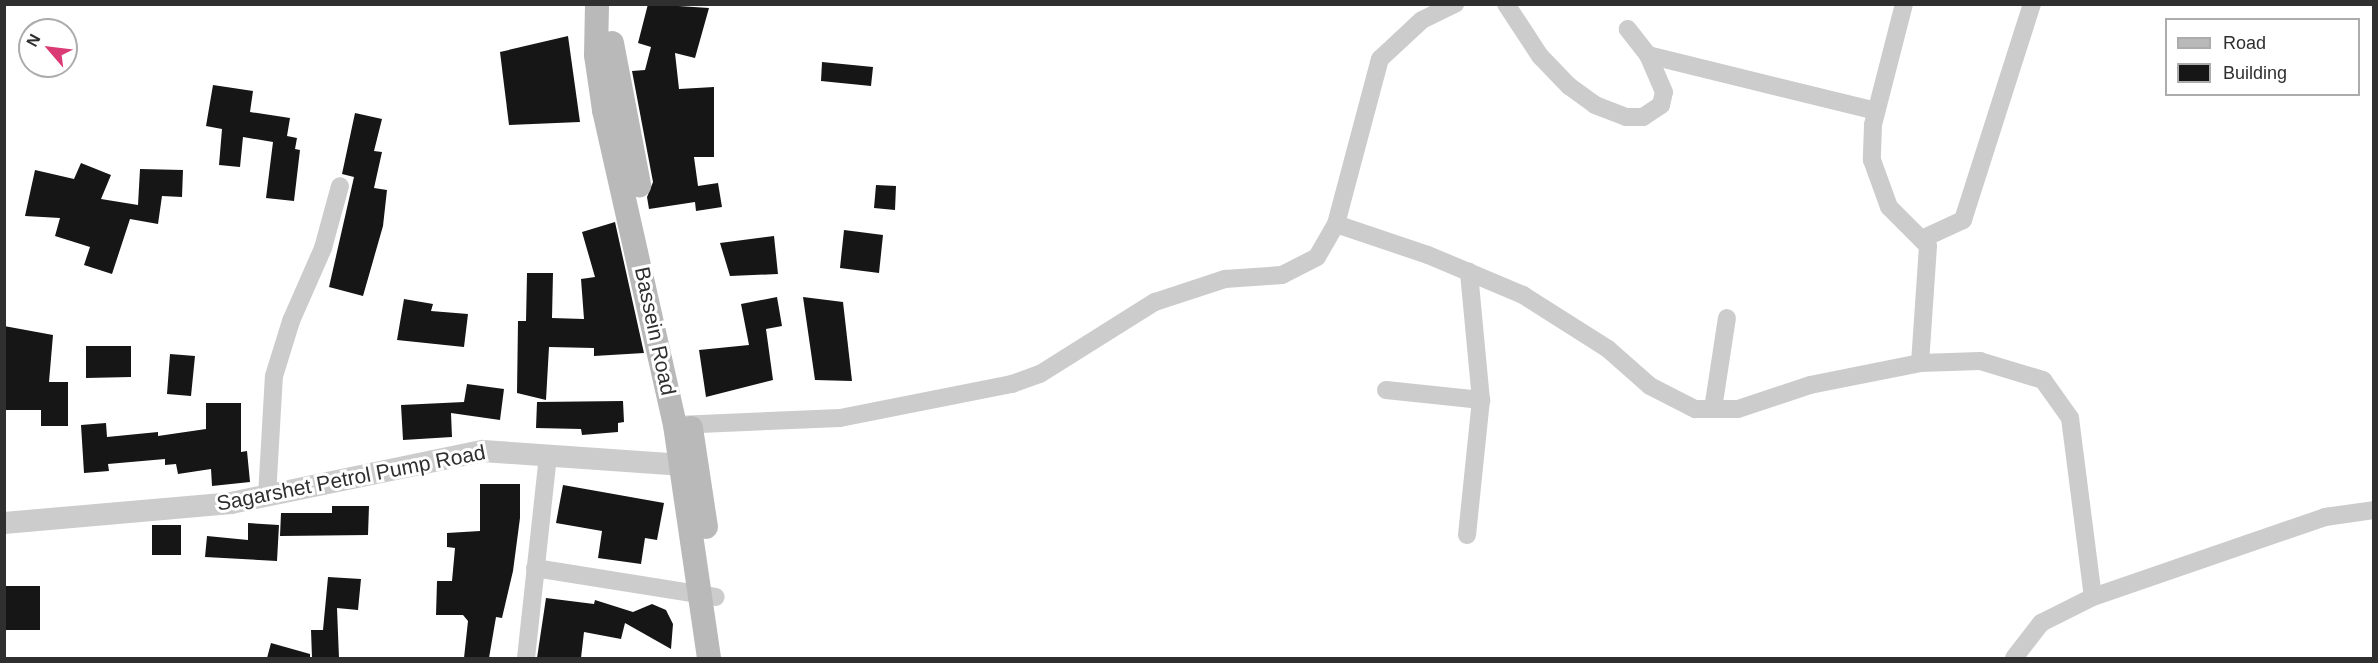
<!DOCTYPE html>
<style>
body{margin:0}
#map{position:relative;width:2378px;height:663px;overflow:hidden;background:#fff;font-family:Arial,sans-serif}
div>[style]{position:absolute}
.building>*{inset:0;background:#161616}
.minor>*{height:18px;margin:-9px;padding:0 9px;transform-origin:9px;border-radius:9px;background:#ccc}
.tertiary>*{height:22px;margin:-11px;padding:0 11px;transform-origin:11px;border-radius:11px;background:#ccc}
.secondary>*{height:24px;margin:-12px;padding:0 12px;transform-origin:12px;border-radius:12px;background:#b9b9b9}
span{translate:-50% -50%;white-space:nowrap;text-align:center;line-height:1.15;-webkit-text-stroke:6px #fff;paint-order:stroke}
.street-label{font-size:21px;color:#2f2f2f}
.frame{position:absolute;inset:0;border:6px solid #2f2f2f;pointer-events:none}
.legend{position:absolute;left:2165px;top:18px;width:195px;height:78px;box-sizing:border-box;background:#fff;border:2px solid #acacac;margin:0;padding:8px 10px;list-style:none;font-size:18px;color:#2f2f2f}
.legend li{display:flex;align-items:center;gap:12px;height:30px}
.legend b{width:30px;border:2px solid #acacac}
.north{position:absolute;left:18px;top:18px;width:60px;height:60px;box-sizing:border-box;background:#fff;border:2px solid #acacac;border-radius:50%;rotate:298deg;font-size:16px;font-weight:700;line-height:24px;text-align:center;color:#2f2f2f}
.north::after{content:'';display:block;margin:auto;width:21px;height:27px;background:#db3b74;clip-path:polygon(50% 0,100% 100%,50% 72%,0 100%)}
</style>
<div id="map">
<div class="building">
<div style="clip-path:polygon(648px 4px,709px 8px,695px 58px,675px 53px,679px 89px,714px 87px,714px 157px,694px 157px,698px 186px,718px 183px,722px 207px,696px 211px,695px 202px,649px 209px,647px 197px,653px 182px,632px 71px,645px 70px,651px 47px,638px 43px)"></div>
<div style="clip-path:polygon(568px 36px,580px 122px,509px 125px,500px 52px)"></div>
<div style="clip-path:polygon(822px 62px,873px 67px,871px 86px,821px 81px)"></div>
<div style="clip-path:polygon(213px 85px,253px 91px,250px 112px,290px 118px,287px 136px,297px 138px,295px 149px,300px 150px,294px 201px,266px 198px,273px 142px,243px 137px,240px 167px,219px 165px,222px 129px,206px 126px)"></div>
<div style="clip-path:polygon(355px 113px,382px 119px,374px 151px,382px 152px,374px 188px,387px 190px,383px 226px,363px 296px,329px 287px,354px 177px,342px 174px)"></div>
<div style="clip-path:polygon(81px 163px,111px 175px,101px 199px,138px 205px,140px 169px,183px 170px,182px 197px,162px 196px,158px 224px,130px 219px,112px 274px,84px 265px,90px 247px,55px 236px,60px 218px,25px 216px,35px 170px,74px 179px)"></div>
<div style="clip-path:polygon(876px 185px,896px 186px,895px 210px,874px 208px)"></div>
<div style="clip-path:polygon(615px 222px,644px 353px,594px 356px,594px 348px,549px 347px,546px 400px,517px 393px,518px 321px,526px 321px,527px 273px,553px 273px,552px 318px,584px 319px,581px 279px,595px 277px,582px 232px)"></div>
<div style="clip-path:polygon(844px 230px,883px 235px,879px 273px,840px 268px)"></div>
<div style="clip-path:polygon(774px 236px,778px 274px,730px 276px,720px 243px)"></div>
<div style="clip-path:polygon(777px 297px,782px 326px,766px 329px,773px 380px,706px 397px,699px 350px,749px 345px,741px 304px)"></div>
<div style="clip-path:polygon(803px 297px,843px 302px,852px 381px,815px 380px)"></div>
<div style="clip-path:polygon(404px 299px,433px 304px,431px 311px,468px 314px,464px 347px,397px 340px)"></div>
<div style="clip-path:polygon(4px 326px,53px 335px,49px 382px,68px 382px,68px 426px,41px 426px,41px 410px,4px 410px)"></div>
<div style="clip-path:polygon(86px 346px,131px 346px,131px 377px,86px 378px)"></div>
<div style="clip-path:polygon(170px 354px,195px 356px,191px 396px,167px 394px)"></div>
<div style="clip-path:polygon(467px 384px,504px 389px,500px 420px,451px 413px,452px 437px,403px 440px,401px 405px,464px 402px)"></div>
<div style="clip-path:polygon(623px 401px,624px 422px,618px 423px,618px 432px,582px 435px,581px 429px,536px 428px,537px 402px)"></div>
<div style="clip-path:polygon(206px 403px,241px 403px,241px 452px,247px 451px,250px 482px,212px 486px,211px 469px,178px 474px,176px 464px,165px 465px,165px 459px,108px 464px,109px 471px,84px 473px,81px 425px,106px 423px,107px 437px,158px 432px,158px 436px,206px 429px)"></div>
<div style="clip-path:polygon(480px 484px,520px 484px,520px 518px,513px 571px,502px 618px,496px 617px,489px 658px,464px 658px,468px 621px,463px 615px,436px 615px,437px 581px,452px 581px,455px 548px,447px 547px,447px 533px,480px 531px)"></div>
<div style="clip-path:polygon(563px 485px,664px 503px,657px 540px,645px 538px,641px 564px,598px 558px,602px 531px,556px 523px)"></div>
<div style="clip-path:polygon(332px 506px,369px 506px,368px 535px,280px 536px,281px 513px,332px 513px)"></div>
<div style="clip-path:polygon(248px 523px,279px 525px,277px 561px,205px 557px,207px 536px,248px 540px)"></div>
<div style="clip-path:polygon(152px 525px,181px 525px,181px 555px,152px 555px)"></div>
<div style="clip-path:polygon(328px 577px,361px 579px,358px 610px,337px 608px,339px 658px,312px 658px,311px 630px,323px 630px)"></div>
<div style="clip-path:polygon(4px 586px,40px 586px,40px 630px,4px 630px)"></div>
<div style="clip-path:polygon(546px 598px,594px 604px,595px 600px,633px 612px,652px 604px,666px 610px,673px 624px,671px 649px,625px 623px,621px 639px,584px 632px,581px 658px,537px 658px)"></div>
<div style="clip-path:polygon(271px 643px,310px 654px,310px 658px,267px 658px)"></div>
</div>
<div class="minor">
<div style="left:1506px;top:4px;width:62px;rotate:56.8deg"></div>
<div style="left:1540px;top:56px;width:42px;rotate:46deg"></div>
<div style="left:1569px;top:86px;width:32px;rotate:36deg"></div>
<div style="left:1595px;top:105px;width:33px;rotate:21deg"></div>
<div style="left:1626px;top:117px;width:17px"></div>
<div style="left:1643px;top:117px;width:22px;rotate:-34deg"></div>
<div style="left:1661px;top:105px;width:13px;rotate:-77deg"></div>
<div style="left:1664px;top:92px;width:40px;rotate:-113.4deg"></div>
<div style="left:1648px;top:55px;width:33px;rotate:-128deg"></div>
<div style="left:1904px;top:4px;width:125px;rotate:104.4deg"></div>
<div style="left:1873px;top:125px;width:35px;rotate:92deg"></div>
<div style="left:1872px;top:160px;width:50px;rotate:70.1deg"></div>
<div style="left:1889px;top:207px;width:55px;rotate:45deg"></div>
<div style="left:1928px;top:246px;width:117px;rotate:93.9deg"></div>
<div style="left:1648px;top:55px;width:235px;rotate:13.8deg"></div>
<div style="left:1336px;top:224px;width:97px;rotate:18.6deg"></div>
<div style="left:1428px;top:255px;width:103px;rotate:22.8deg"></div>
<div style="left:1523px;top:295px;width:101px;rotate:32.4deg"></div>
<div style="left:1608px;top:349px;width:56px;rotate:41.4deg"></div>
<div style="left:1650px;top:386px;width:51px;rotate:27.1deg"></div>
<div style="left:1695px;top:409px;width:43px"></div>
<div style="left:1738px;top:409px;width:76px;rotate:-18.4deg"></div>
<div style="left:1810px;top:385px;width:112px;rotate:-11.3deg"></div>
<div style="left:1920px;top:363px;width:60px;rotate:-1.9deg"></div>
<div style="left:1980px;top:361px;width:66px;rotate:16.8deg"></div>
<div style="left:2043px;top:380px;width:47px;rotate:54.6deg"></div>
<div style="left:2070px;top:418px;width:180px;rotate:82.7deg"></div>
<div style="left:1924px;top:238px;width:43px;rotate:-24.8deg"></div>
<div style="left:1963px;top:220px;width:227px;rotate:-72.3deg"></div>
<div style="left:1386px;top:390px;width:96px;rotate:6deg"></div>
<div style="left:1713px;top:409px;width:92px;rotate:-81.3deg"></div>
<div style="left:677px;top:425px;width:163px;rotate:-2.5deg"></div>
<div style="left:840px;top:418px;width:175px;rotate:-11.2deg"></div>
<div style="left:1012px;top:384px;width:30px;rotate:-20deg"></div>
<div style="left:1040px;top:374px;width:136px;rotate:-32.1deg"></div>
<div style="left:1155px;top:302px;width:74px;rotate:-18.2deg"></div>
<div style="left:1225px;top:279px;width:57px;rotate:-4deg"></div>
<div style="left:1282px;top:275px;width:39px;rotate:-27deg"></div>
<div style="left:1317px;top:257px;width:38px;rotate:-60deg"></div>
<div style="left:1336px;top:224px;width:171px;rotate:-75.1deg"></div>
<div style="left:1380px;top:59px;width:57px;rotate:-42.9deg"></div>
<div style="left:1422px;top:20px;width:37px;rotate:-26deg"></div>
<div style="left:267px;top:496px;width:120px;rotate:-86.7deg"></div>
<div style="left:274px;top:376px;width:58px;rotate:-72.8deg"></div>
<div style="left:291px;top:321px;width:80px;rotate:-66.3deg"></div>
<div style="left:323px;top:248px;width:64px;rotate:-74.7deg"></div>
<div style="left:1467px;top:535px;width:136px;rotate:-84.1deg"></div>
<div style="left:1481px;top:400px;width:129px;rotate:-95.4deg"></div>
<div style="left:535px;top:568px;width:183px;rotate:9.1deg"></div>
<div style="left:526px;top:658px;width:204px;rotate:-83.8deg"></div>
<div style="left:2014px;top:658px;width:44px;rotate:-52.4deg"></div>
<div style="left:2041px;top:623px;width:58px;rotate:-26.6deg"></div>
<div style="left:2093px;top:597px;width:245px;rotate:-19deg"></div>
<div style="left:2325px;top:517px;width:49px;rotate:-8.1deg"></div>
</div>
<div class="tertiary">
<div style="left:4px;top:523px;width:228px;rotate:-5deg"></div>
<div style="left:231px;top:503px;width:257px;rotate:-11.7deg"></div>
<div style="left:483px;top:451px;width:215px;rotate:4deg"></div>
</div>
<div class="secondary">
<div style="left:597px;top:4px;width:51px;rotate:91.1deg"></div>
<div style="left:596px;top:55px;width:56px;rotate:81.7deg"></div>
<div style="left:604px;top:110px;width:323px;rotate:77.3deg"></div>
<div style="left:675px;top:425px;width:235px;rotate:81.7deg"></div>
<div style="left:612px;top:43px;width:145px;rotate:79.2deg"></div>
<div style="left:691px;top:428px;width:100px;rotate:81.4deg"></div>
</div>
<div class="street-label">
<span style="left:655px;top:331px;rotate:78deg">Bassein Road</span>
<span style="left:351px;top:478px;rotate:-11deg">Sagarshet Petrol Pump Road</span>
</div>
<div class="frame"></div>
<ul class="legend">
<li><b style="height:8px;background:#b9b9b9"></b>Road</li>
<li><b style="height:16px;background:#161616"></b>Building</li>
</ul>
<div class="north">N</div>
</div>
